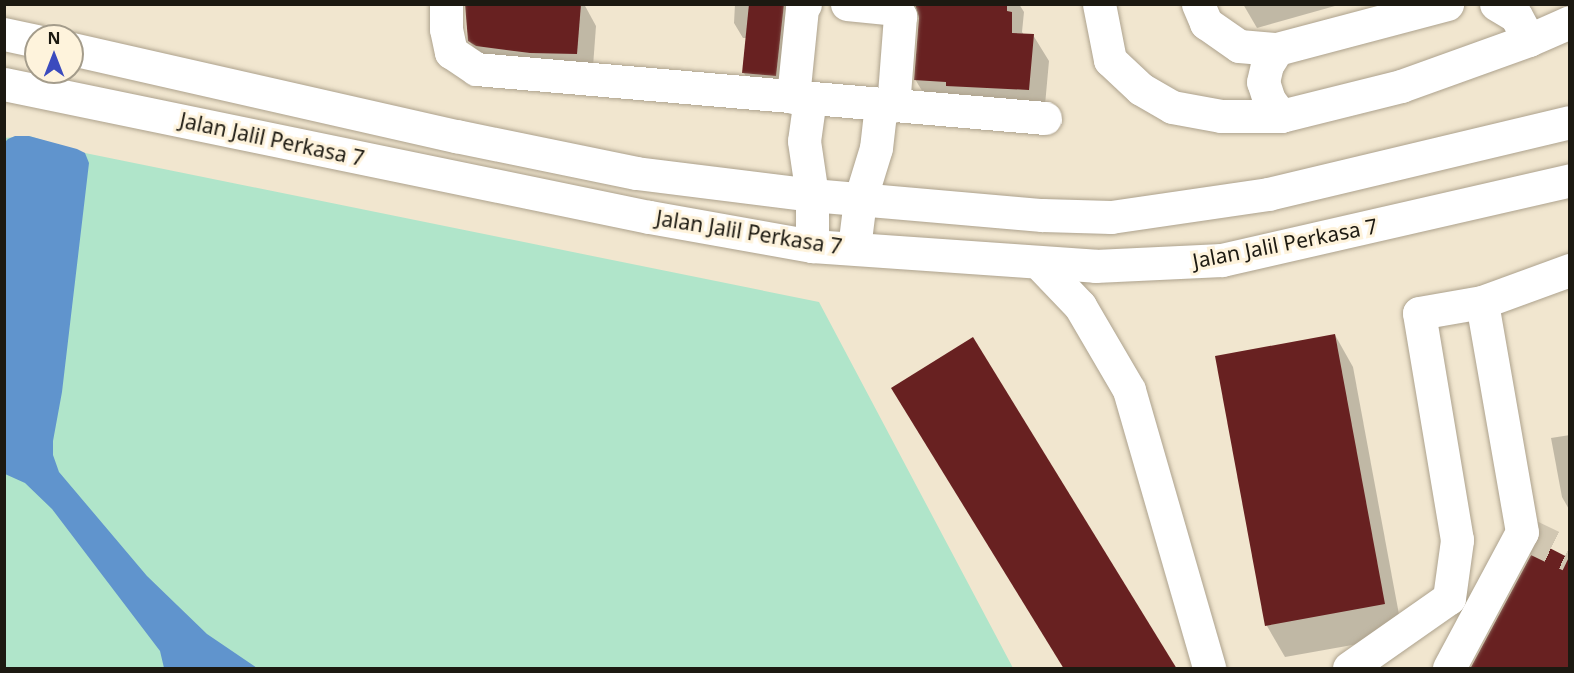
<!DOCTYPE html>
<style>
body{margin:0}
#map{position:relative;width:1574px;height:673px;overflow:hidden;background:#f1e6cf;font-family:"Noto Sans",sans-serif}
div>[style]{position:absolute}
.green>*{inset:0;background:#b0e5ca}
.water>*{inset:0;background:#6094cd}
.shadow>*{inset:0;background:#0003}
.building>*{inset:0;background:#682121}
.minor-tunnel>*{height:33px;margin-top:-16.5px;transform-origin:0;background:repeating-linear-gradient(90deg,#d1c7b2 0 33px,transparent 0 49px)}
.roads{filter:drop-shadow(0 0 2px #ada28d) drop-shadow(0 0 2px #ada28d)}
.minor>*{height:33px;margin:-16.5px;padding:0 16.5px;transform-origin:16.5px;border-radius:16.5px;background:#fff}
span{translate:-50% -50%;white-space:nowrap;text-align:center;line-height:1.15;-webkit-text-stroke:6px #fef3dc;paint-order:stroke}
.street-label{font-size:21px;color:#1c1911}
.frame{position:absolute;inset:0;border:6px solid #1c1911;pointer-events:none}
.north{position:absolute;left:24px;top:24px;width:60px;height:60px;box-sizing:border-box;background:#fef3dc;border:2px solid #a49c8b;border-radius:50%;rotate:0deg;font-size:16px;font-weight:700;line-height:24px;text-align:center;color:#1c1911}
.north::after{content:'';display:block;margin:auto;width:21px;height:27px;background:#3b4bbe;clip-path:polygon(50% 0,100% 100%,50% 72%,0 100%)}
</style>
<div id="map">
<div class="green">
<div style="clip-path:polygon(29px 136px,85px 153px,819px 302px,1013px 668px,5px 668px,4px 138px)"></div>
</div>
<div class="water">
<div style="clip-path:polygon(15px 136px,29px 136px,77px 149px,85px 153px,89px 163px,62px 392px,53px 441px,53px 455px,59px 472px,147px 576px,207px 634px,257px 668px,164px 668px,160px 651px,52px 509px,25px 483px,5px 474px,4px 143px,8px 139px)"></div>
</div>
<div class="shadow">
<div style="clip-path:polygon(466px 4px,584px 4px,596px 26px,592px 80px,485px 67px,469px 40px)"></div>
<div style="clip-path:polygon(735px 4px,801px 4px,784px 91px,753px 88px,744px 73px,748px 38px,743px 38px,734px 23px)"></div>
<div style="clip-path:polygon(886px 4px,1019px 4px,1024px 12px,1022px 32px,1024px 35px,1033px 35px,1049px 61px,1044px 116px,931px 106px,915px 79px,920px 18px,896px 15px)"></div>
<div style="clip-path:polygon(1243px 4px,1342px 4px,1257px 28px)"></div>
<div style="clip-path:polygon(1335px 335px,1353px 367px,1403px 636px,1285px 657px,1267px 626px,1217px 357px)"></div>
<div style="clip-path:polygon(1570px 435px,1570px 511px,1562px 497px,1551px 438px)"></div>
<div style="clip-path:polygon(1539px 544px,1570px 559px,1570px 668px,1473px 668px)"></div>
</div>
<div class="building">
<div style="clip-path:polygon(465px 4px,581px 4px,577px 54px,530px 53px,476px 46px,468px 41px)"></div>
<div style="clip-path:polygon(749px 4px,784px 4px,776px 76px,742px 73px)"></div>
<div style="clip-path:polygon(915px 4px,1007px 4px,1007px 11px,1012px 12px,1012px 33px,1034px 34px,1029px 90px,946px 86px,946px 82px,914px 80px,919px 17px)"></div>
<div style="clip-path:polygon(1335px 334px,1385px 604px,1265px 626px,1215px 356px)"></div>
<div style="clip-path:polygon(973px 337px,1177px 669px,1064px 669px,891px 388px)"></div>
<div style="clip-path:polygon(1538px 542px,1569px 558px,1569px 669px,1470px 669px)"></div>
</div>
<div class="minor-tunnel">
<div style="left:1522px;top:532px;width:53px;rotate:25.6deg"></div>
</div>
<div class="roads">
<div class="minor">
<div style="left:446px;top:4px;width:25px;rotate:90deg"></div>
<div style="left:446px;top:29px;width:24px;rotate:78deg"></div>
<div style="left:451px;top:52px;width:30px;rotate:34deg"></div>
<div style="left:476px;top:69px;width:571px;rotate:4.92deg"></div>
<div style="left:847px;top:4px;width:48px;rotate:5.9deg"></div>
<div style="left:895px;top:9px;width:9px;rotate:54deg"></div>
<div style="left:900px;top:16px;width:90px;rotate:94.4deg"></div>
<div style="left:1099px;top:4px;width:57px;rotate:78.9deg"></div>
<div style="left:1110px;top:60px;width:42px;rotate:43.1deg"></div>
<div style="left:1141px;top:89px;width:36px;rotate:30deg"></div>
<div style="left:1172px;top:107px;width:50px;rotate:10.4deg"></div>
<div style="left:1221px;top:116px;width:60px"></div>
<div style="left:1281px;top:116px;width:124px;rotate:-14deg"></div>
<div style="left:1401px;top:86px;width:136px;rotate:-19.8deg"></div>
<div style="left:1529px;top:40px;width:45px;rotate:-23.7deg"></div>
<div style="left:1198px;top:4px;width:21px;rotate:67deg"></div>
<div style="left:1206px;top:23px;width:40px;rotate:34.9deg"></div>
<div style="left:1239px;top:46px;width:38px;rotate:5deg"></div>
<div style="left:1496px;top:4px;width:23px;rotate:31deg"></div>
<div style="left:1516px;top:16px;width:27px;rotate:62deg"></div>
<div style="left:4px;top:34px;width:33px;rotate:12deg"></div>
<div style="left:72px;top:49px;width:394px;rotate:12.8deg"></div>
<div style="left:456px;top:136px;width:184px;rotate:11.6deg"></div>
<div style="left:636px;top:173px;width:177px;rotate:7.1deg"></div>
<div style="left:812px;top:195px;width:231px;rotate:5deg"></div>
<div style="left:1042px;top:215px;width:69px;rotate:1.7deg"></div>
<div style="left:1111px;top:217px;width:159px;rotate:-8.3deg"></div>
<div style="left:1268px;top:194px;width:310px;rotate:-13.4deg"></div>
<div style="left:4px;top:84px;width:659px;rotate:11.65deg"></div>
<div style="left:649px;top:217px;width:166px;rotate:10.1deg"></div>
<div style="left:812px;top:246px;width:284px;rotate:4deg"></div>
<div style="left:1095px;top:266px;width:127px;rotate:-2.7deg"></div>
<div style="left:1222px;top:260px;width:357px;rotate:-12.9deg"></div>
<div style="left:793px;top:97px;width:89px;rotate:-84.2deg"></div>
<div style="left:802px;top:8px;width:5px;rotate:-53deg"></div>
<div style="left:810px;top:98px;width:43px;rotate:97.9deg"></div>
<div style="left:804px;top:141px;width:55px;rotate:81.6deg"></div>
<div style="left:812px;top:195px;width:51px;rotate:90deg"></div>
<div style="left:1281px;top:116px;width:20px;rotate:-127deg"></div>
<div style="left:1269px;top:100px;width:19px;rotate:-108deg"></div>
<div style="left:1263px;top:82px;width:17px;rotate:-77deg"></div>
<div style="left:1267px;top:65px;width:19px;rotate:-58deg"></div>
<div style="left:1277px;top:49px;width:176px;rotate:-14.8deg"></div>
<div style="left:854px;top:248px;width:48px;rotate:-82.9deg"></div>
<div style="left:860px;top:200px;width:54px;rotate:-72.9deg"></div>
<div style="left:876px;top:148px;width:44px;rotate:-83.5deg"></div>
<div style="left:1038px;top:262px;width:61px;rotate:46.3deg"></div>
<div style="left:1080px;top:306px;width:97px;rotate:59.7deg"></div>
<div style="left:1129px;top:390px;width:289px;rotate:73.9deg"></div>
<div style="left:1349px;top:668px;width:122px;rotate:-35deg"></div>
<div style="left:1449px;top:598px;width:59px;rotate:-82.1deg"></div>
<div style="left:1457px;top:540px;width:230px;rotate:-99.5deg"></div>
<div style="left:1419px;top:313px;width:64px;rotate:-9.9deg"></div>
<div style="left:1482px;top:302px;width:94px;rotate:-20deg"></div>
<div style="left:1449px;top:668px;width:154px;rotate:-61.8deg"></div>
<div style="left:1522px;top:532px;width:233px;rotate:-99.9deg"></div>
</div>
</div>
<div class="street-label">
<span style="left:272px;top:139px;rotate:12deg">Jalan Jalil Perkasa 7</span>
<span style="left:749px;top:232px;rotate:9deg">Jalan Jalil Perkasa 7</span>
<span style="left:1285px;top:243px;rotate:-11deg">Jalan Jalil Perkasa 7</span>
</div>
<div class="frame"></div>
<div class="north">N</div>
</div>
